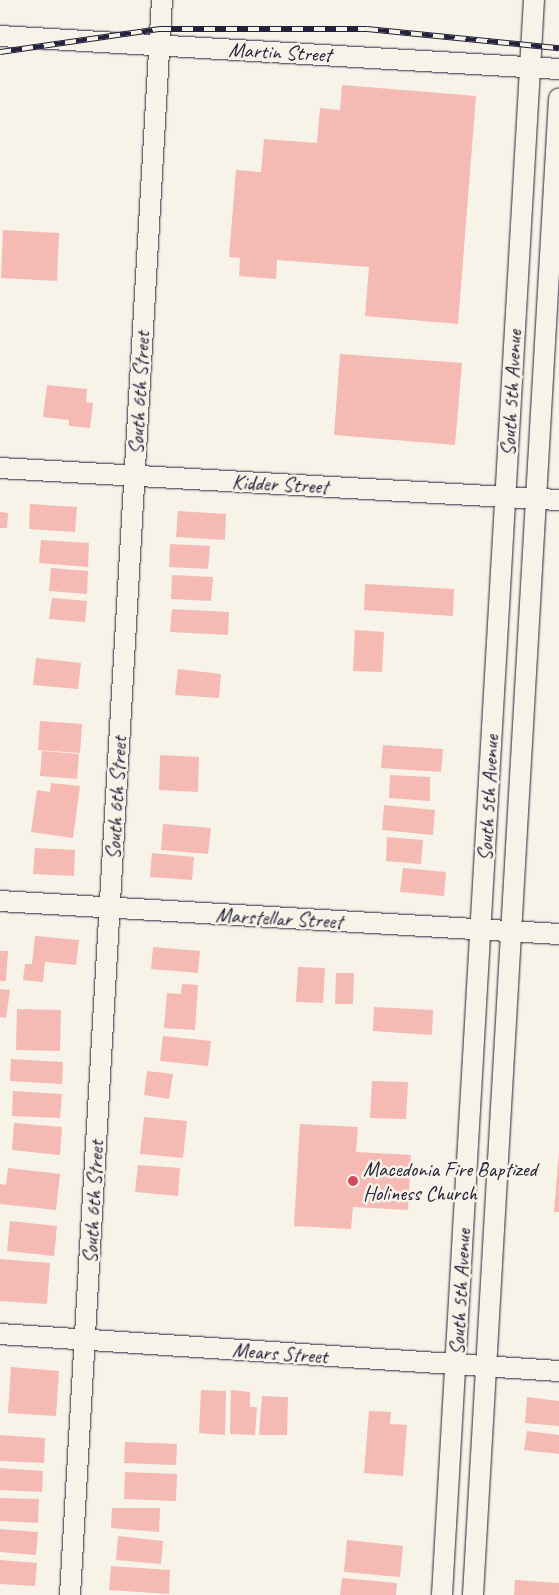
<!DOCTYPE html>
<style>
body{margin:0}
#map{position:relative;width:559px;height:1595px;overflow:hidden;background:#f7f3e8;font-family:Caveat,sans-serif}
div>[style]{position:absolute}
.building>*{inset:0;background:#f5bab3}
.roads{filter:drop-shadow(0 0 1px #22223b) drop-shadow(0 0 1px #22223b)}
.minor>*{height:20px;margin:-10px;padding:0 10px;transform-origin:10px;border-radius:10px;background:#f7f3e8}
.rail>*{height:5.5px;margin-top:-2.75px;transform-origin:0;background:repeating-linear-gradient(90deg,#f7f3e8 0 11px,#22223b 0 22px);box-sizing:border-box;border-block:1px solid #22223b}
.dots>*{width:14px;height:14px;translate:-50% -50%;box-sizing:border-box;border:2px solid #f7f3e8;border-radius:50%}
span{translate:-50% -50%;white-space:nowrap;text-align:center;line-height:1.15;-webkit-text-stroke:5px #f7f3e8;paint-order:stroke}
.street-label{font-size:21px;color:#22223b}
.poi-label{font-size:21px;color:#22223b}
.left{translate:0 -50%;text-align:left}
</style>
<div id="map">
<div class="building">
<div style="clip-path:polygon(342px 85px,476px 96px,458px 324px,365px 316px,369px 267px,277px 260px,276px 279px,239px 276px,240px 258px,229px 257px,236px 170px,261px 172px,264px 139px,317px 143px,320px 108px,340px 110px)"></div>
<div style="clip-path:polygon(3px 230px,59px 233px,57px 281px,1px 278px)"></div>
<div style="clip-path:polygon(340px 354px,462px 363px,455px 445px,334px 435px)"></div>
<div style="clip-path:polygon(47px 385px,87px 389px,86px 402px,93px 403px,90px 428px,69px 426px,69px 420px,43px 417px)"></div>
<div style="clip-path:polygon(30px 504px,77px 507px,75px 532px,29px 529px)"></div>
<div style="clip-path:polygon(178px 511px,226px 514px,225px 540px,176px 537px)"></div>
<div style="clip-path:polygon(0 512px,8px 513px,7px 528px,0 528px)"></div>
<div style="clip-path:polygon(41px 540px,89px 543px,88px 567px,39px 563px)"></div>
<div style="clip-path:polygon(170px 544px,210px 546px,208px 569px,169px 567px)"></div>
<div style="clip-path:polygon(51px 568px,88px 571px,87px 594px,49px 591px)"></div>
<div style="clip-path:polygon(172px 575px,213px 577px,211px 601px,171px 599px)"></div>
<div style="clip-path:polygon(365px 584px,454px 589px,453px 616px,364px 610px)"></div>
<div style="clip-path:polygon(52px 598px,87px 601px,85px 622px,49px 619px)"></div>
<div style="clip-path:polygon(172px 609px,229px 612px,228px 635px,170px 632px)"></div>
<div style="clip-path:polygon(355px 630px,384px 632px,382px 672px,353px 671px)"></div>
<div style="clip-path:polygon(36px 658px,81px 663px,78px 689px,33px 685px)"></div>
<div style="clip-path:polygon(178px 669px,221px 674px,219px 698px,175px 695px)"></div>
<div style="clip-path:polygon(40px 721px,82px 724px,80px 753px,38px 750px)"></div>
<div style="clip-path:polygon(383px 745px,443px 749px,441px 772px,381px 768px)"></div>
<div style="clip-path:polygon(42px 751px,79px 754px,77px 779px,40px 776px)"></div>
<div style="clip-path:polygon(160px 755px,199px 757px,198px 792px,159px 790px)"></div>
<div style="clip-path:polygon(390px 775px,430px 777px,430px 801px,389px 798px)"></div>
<div style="clip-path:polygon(51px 783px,80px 786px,73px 838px,31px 832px,37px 790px,50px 792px)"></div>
<div style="clip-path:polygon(384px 805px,435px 810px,433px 835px,382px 830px)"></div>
<div style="clip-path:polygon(163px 824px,211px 828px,208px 854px,161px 850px)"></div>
<div style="clip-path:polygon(387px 837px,423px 840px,421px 864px,386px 861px)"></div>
<div style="clip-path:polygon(35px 848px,75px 850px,74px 876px,33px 874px)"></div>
<div style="clip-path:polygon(152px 853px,194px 857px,192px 880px,150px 877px)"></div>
<div style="clip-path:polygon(403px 868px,446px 872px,444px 896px,400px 892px)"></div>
<div style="clip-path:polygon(35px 936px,79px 940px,76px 965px,45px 962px,43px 982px,23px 980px,25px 964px,32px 964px)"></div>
<div style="clip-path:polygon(153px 947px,200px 951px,198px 973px,151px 969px)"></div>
<div style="clip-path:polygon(0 951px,8px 951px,6px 981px,0 981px)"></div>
<div style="clip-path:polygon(298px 967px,325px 968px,323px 1003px,296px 1002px)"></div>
<div style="clip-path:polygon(336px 973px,354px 973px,353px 1004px,335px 1004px)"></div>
<div style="clip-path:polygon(182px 984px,198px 985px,195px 1030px,164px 1028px,167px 993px,181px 994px)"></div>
<div style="clip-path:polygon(0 989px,10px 990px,6px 1018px,0 1017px)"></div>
<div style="clip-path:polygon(374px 1007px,433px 1010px,432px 1035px,373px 1031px)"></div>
<div style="clip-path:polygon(17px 1009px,61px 1010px,60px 1051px,16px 1050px)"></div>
<div style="clip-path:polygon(163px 1036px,211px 1041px,208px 1066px,160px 1061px)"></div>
<div style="clip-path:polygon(11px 1059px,63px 1062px,62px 1084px,10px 1081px)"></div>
<div style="clip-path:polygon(147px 1071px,173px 1074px,169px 1099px,144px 1095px)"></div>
<div style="clip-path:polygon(372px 1081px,408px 1082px,406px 1119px,370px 1118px)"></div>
<div style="clip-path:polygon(13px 1091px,62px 1094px,60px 1118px,12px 1116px)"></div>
<div style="clip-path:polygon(144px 1117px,187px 1121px,183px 1158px,140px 1154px)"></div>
<div style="clip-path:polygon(14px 1123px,62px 1127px,60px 1155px,12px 1150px)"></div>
<div style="clip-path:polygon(300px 1124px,358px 1127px,356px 1152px,411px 1155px,408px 1210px,353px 1207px,351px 1229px,294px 1226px)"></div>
<div style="clip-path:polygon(559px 1151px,559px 1212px,554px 1212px)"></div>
<div style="clip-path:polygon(138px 1165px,180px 1168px,178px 1196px,135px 1192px)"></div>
<div style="clip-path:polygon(8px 1168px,60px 1174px,56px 1210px,0 1204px,0 1184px,6px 1185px)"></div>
<div style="clip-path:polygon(10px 1221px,57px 1226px,54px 1256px,7px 1251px)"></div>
<div style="clip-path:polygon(0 1259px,50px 1263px,47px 1304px,0 1301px)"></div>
<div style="clip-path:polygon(11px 1367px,59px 1371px,56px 1416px,8px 1413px)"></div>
<div style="clip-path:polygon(201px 1390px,226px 1391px,225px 1435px,199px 1433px)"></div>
<div style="clip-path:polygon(231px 1390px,250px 1392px,250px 1407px,257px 1407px,255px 1435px,230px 1434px)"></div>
<div style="clip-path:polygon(262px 1396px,288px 1397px,287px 1435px,259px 1435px)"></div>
<div style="clip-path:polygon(527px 1397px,559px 1401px,559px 1426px,525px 1423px)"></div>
<div style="clip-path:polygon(369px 1411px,391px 1412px,390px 1424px,407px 1425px,403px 1476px,364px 1473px)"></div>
<div style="clip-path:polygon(527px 1431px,559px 1435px,559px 1454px,524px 1450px)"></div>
<div style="clip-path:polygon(0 1435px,45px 1438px,44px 1463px,0 1461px)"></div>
<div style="clip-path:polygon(125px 1442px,177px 1444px,176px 1465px,124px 1463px)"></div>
<div style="clip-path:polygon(0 1468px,43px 1471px,42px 1492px,0 1490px)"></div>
<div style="clip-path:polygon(125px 1472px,177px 1474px,176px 1501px,124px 1499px)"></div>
<div style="clip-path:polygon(0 1498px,39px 1499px,38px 1523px,0 1521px)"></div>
<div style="clip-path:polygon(112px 1508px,160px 1508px,159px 1532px,111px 1528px)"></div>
<div style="clip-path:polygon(0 1529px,38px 1532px,36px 1555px,0 1552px)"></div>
<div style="clip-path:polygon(118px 1536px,163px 1541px,161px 1564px,116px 1560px)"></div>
<div style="clip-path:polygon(347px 1540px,403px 1546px,400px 1577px,344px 1572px)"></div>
<div style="clip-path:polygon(0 1560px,37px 1563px,35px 1586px,0 1584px)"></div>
<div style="clip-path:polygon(111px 1566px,170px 1570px,169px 1594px,109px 1590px)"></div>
<div style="clip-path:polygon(342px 1578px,397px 1583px,396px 1595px,340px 1595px)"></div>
<div style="clip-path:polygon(515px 1580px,559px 1583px,559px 1595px,514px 1595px)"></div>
</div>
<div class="roads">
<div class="minor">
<div style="left:0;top:36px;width:560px;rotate:3.38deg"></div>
<div style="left:0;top:468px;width:560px;rotate:3.28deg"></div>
<div style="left:0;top:901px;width:560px;rotate:3.38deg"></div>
<div style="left:0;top:1334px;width:560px;rotate:3.79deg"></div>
<div style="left:70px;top:1595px;width:1598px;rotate:-86.7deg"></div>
<div style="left:442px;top:1595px;width:1598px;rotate:-86.7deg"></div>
<div style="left:473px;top:1595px;width:1499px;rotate:-86.71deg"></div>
</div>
</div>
<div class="rail">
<div style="left:0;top:52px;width:162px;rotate:-8.2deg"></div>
<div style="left:160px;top:29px;width:207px"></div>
<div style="left:367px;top:29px;width:193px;rotate:5.7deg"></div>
</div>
<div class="dots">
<div style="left:353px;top:1181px;background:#d1495b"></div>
</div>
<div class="street-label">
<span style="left:280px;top:52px;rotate:3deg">Martin Street</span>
<span style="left:139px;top:393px;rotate:-87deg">South 6th Street</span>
<span style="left:511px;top:393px;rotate:-87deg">South 5th Avenue</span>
<span style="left:280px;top:484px;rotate:3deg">Kidder Street</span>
<span style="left:116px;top:798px;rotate:-87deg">South 6th Street</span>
<span style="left:488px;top:798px;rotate:-87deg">South 5th Avenue</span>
<span style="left:279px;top:918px;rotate:3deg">Marstellar Street</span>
<span style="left:93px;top:1202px;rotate:-87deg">South 6th Street</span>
<span style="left:460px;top:1292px;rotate:-87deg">South 5th Avenue</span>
<span style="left:280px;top:1353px;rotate:4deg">Mears Street</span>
</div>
<div class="poi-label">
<span class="left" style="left:363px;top:1181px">Macedonia Fire Baptized<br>Holiness Church</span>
</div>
</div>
